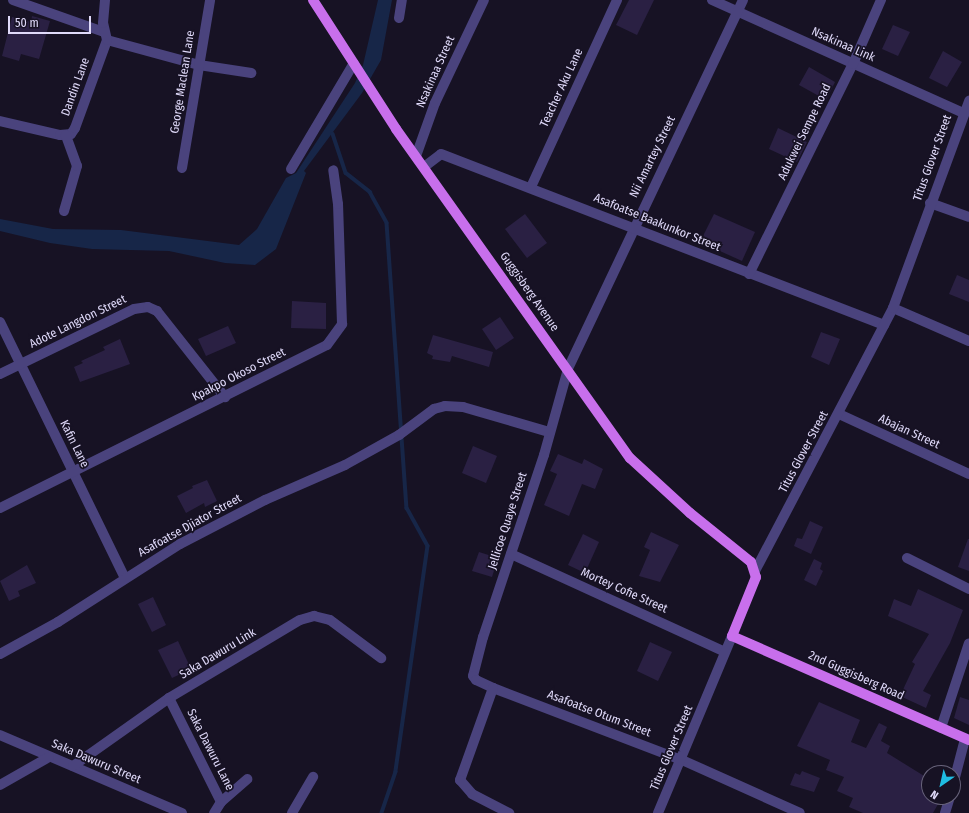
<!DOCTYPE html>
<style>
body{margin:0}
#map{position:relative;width:969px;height:813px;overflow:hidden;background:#171224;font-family:"Fira Sans Condensed",sans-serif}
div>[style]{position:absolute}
.water>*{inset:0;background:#172648}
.stream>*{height:3.5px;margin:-1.75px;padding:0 1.75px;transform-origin:1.75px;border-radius:1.75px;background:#172648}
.building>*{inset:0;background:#2a2043}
.minor>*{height:10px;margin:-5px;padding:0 5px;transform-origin:5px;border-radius:5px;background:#4a437d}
.major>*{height:10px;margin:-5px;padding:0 5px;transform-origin:5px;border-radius:5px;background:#c86fec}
span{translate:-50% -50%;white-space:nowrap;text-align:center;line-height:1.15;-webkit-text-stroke:3.5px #171224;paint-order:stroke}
.street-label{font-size:12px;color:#e0dafa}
.north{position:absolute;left:921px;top:765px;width:40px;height:40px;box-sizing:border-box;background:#171224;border:1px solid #67627a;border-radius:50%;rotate:214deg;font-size:11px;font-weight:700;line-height:16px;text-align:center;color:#e0dafa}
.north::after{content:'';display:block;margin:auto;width:14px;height:18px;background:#1fbde2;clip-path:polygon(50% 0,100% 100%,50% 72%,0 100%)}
.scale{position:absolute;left:8px;top:16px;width:83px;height:18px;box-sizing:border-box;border:2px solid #e0dafa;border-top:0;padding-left:5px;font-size:12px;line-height:14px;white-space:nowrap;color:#e0dafa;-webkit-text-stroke:3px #171224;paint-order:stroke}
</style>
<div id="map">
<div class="water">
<div style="clip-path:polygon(378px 0,392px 0,381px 60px,362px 93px,304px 171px,306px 173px,276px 249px,255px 265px,225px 263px,169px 251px,92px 249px,50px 243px,0 231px,0 219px,53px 229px,121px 230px,239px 245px,257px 229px,286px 178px,296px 173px,355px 83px,363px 65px)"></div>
</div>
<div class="stream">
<div style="left:333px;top:134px;width:41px;rotate:71.6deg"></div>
<div style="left:346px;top:173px;width:31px;rotate:38deg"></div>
<div style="left:370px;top:192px;width:35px;rotate:61deg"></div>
<div style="left:387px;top:223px;width:286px;rotate:86deg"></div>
<div style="left:407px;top:508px;width:43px;rotate:61.1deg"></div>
<div style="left:428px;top:546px;width:228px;rotate:98.1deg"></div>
<div style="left:396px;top:772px;width:43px;rotate:108.9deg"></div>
</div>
<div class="building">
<div style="clip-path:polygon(629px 0,654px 0,637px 35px,616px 25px)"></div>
<div style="clip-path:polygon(32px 16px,50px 21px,39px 59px,21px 54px,19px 61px,2px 56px,12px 17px,31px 22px)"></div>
<div style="clip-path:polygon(893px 25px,910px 32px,898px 56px,882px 49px)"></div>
<div style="clip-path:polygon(943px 51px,962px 62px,947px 87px,929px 78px)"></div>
<div style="clip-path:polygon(809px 67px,835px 82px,826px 100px,799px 85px)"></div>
<div style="clip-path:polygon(778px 128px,807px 142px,797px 162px,769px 149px)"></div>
<div style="clip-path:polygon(525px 214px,547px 243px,527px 258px,505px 229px)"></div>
<div style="clip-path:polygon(714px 214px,755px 232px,742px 261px,700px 242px)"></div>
<div style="clip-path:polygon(957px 275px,969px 280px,969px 302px,949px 294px)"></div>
<div style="clip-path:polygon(292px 301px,326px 303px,326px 329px,291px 328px)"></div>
<div style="clip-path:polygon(500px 317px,514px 338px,496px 350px,482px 329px)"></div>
<div style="clip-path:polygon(228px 326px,236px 343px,206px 356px,198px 339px)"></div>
<div style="clip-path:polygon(821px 332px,840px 339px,829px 365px,811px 357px)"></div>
<div style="clip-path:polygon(433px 335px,493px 352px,489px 367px,452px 356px,450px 362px,432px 359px,433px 356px,427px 353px)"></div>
<div style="clip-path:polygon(120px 339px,130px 364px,80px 382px,74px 367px,83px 363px,81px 361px,105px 350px,103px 347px)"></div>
<div style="clip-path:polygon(473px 446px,497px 456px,486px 483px,462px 473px)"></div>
<div style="clip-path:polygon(558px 454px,582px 464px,584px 459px,603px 469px,595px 489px,582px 484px,569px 516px,544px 505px,557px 474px,550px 471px)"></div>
<div style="clip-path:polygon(207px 480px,217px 501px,205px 507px,204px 503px,186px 513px,177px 496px,193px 488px,192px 486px)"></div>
<div style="clip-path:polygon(810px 521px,823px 527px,811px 554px,794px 546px,797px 538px,802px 539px)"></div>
<div style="clip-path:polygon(651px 532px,679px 545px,660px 582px,639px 576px,650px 550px,644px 547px)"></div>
<div style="clip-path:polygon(583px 534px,599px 542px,585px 573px,568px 565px)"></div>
<div style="clip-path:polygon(968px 539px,969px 539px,969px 571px,958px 567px)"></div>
<div style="clip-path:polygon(479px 552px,498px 558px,492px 577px,472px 571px)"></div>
<div style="clip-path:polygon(814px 559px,822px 563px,820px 569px,823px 571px,816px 586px,804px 580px)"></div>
<div style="clip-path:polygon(27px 565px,36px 583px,18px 591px,20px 596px,9px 601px,0 581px)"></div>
<div style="clip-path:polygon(918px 589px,963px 610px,950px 643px,923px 691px,931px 695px,926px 708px,900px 696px,915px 664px,912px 662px,929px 634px,888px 616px,894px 599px,911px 606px)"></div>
<div style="clip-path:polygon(153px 597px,166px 625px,152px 632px,138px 604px)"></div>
<div style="clip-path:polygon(178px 641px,191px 669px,172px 678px,158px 650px)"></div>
<div style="clip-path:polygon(650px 642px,672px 652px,658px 681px,637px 671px)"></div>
<div style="clip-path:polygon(960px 697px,969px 700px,969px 725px,954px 718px)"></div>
<div style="clip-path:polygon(819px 702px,860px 720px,851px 742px,866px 748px,879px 723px,887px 727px,881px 741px,890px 746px,887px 753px,929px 779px,929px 797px,942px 797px,933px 813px,863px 813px,849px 807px,853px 798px,837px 791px,844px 777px,826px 770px,830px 760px,797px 746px)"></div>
<div style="clip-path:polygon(802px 771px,820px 778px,814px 792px,790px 785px,795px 773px,800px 775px)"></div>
</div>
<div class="minor">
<div style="left:13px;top:0;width:96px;rotate:19.4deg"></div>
<div style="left:712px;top:0;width:275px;rotate:24.2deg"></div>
<div style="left:743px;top:0;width:408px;rotate:115.4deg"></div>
<div style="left:568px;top:369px;width:89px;rotate:105.6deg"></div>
<div style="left:544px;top:455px;width:192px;rotate:108.5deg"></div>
<div style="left:483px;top:637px;width:40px;rotate:104.4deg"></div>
<div style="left:473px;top:676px;width:5px;rotate:53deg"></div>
<div style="left:476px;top:680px;width:19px;rotate:25deg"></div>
<div style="left:493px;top:688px;width:202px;rotate:20.9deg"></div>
<div style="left:682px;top:760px;width:129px;rotate:24.2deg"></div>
<div style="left:399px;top:18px;width:18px;rotate:-81deg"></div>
<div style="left:107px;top:40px;width:95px;rotate:15.2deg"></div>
<div style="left:199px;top:65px;width:53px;rotate:8.7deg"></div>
<div style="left:0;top:121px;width:62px;rotate:13.1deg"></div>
<div style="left:60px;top:135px;width:11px;rotate:-5deg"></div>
<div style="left:71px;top:134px;width:7px;rotate:-56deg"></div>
<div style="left:75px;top:128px;width:94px;rotate:-70deg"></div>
<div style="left:107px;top:40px;width:17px;rotate:-103deg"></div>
<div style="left:103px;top:23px;width:23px;rotate:-85deg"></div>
<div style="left:416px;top:156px;width:56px;rotate:-70.3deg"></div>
<div style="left:435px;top:103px;width:114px;rotate:-64.6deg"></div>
<div style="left:424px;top:167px;width:21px;rotate:-37deg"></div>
<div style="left:441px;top:154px;width:475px;rotate:21.1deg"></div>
<div style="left:182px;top:168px;width:170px;rotate:-80.5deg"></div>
<div style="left:291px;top:169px;width:123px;rotate:-59.3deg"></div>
<div style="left:531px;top:187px;width:206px;rotate:-65.3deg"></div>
<div style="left:930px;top:203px;width:41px;rotate:19.7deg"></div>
<div style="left:64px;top:211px;width:47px;rotate:-73.9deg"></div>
<div style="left:77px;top:166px;width:33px;rotate:-110deg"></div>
<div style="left:749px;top:274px;width:234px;rotate:-63.7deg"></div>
<div style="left:853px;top:64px;width:70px;rotate:-66.4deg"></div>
<div style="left:893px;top:308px;width:83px;rotate:23.5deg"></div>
<div style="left:0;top:322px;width:285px;rotate:64deg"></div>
<div style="left:0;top:374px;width:149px;rotate:-25.9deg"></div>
<div style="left:134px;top:309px;width:14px;rotate:-8deg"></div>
<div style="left:148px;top:307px;width:10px;rotate:24deg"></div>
<div style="left:157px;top:311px;width:110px;rotate:51.7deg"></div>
<div style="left:839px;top:414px;width:143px;rotate:24.8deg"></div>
<div style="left:0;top:508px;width:365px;rotate:-26.5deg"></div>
<div style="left:327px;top:345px;width:26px;rotate:-54deg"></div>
<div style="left:342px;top:324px;width:120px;rotate:-91.9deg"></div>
<div style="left:338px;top:204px;width:34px;rotate:-98deg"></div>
<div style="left:511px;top:554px;width:235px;rotate:24.6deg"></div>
<div style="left:907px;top:558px;width:69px;rotate:26.6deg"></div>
<div style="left:755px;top:571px;width:297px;rotate:-62.3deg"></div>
<div style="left:893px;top:308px;width:221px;rotate:-69.8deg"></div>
<div style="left:0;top:654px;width:66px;rotate:-28.9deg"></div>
<div style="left:58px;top:622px;width:145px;rotate:-32.6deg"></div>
<div style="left:180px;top:544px;width:96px;rotate:-27.4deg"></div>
<div style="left:265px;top:500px;width:87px;rotate:-23.6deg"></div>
<div style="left:345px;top:465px;width:62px;rotate:-29.1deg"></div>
<div style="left:399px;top:435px;width:44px;rotate:-36.6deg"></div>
<div style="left:434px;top:409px;width:11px;rotate:-15deg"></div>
<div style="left:445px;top:406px;width:18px;rotate:3deg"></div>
<div style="left:463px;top:407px;width:90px;rotate:16.2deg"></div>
<div style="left:493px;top:688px;width:98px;rotate:109.7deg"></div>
<div style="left:460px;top:780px;width:18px;rotate:49deg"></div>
<div style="left:472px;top:794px;width:42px;rotate:27.2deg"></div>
<div style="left:169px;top:698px;width:116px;rotate:63.4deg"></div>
<div style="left:221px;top:802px;width:13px;rotate:122deg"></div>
<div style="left:941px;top:728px;width:89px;rotate:-71.8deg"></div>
<div style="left:0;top:735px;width:198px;rotate:23.2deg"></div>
<div style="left:73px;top:766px;width:118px;rotate:-35.3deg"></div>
<div style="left:169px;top:698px;width:152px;rotate:-30.8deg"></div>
<div style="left:300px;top:620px;width:15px;rotate:-16deg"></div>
<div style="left:314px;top:616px;width:16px;rotate:14deg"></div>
<div style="left:330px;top:620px;width:64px;rotate:36.7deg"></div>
<div style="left:0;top:785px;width:56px;rotate:-29.7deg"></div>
<div style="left:953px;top:785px;width:48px;rotate:-75.4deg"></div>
<div style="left:221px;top:802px;width:35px;rotate:-41deg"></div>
<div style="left:292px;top:813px;width:42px;rotate:-59.7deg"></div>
<div style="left:658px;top:813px;width:192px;rotate:-67.3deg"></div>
<div style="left:945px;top:813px;width:17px;rotate:-73deg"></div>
</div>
<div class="major">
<div style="left:313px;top:0;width:153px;rotate:57.2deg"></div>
<div style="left:396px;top:129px;width:404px;rotate:54.6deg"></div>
<div style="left:630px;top:458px;width:81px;rotate:42.5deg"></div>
<div style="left:690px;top:513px;width:78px;rotate:38.8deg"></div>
<div style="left:751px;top:562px;width:16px;rotate:72deg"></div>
<div style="left:756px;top:577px;width:64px;rotate:112.1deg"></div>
<div style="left:732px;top:636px;width:259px;rotate:23.7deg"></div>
</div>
<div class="street-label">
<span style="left:843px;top:45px;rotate:24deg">Nsakinaa Link</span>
<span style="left:436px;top:72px;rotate:-66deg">Nsakinaa Street</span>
<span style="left:183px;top:82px;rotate:-81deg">George Maclean Lane</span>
<span style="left:76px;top:87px;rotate:-70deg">Dandin Lane</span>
<span style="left:562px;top:88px;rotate:-65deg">Teacher Aku Lane</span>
<span style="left:805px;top:132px;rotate:-64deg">Adukwei Sempe Road</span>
<span style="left:653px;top:157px;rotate:-64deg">Nii Amartey Street</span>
<span style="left:933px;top:158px;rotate:-70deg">Titus Glover Street</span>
<span style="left:657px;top:223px;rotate:22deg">Asafoatse Baakunkor Street</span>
<span style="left:529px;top:292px;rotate:55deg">Guggisberg Avenue</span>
<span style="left:78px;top:322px;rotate:-26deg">Adote Langdon Street</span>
<span style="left:239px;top:375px;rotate:-27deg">Kpakpo Okoso Street</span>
<span style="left:909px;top:432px;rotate:25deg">Abajan Street</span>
<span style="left:74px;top:444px;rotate:64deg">Kafin Lane</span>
<span style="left:804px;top:452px;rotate:-62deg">Titus Glover Street</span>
<span style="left:508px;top:521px;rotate:-72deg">Jellicoe Quaye Street</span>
<span style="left:190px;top:526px;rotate:-29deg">Asafoatse Djiator Street</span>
<span style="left:624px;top:591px;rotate:24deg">Mortey Cofie Street</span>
<span style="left:218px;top:654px;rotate:-31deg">Saka Dawuru Link</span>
<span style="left:856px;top:676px;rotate:24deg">2nd Guggisberg Road</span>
<span style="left:599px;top:714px;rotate:21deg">Asafoatse Otum Street</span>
<span style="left:672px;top:748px;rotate:-67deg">Titus Glover Street</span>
<span style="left:210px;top:750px;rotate:63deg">Saka Dawuru Lane</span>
<span style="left:96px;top:762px;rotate:23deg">Saka Dawuru Street</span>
</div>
<div class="north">N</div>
<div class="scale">50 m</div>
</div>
